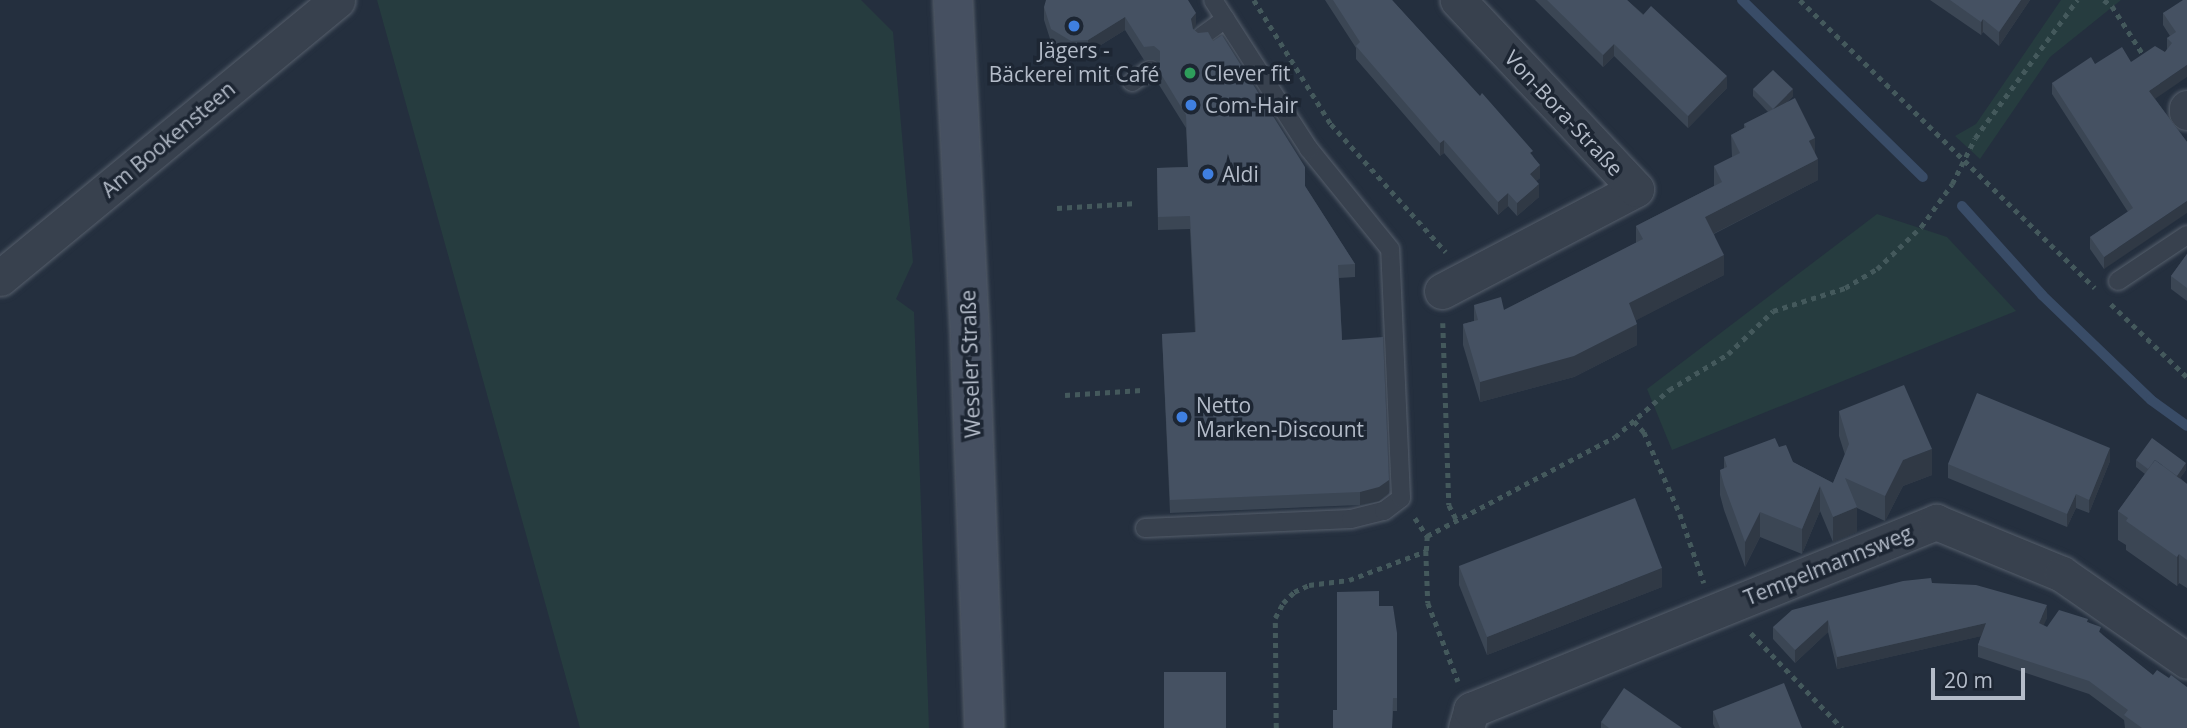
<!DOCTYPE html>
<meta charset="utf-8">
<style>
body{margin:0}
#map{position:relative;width:2187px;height:728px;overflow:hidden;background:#242f3e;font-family:"Open Sans",sans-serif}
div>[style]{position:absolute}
.green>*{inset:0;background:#263c3f}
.stream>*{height:10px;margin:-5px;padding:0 5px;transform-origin:5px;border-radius:5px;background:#394c67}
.path>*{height:4.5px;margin-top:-2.25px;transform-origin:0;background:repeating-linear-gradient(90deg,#44595c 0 5px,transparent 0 10px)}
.roads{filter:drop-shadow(0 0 2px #565f6c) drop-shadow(0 0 2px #565f6c)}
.lane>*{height:18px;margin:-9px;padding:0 9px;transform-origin:9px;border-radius:9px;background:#38414e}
.street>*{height:35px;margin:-17.5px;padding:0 17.5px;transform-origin:17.5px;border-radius:17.5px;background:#38414e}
.secondary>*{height:38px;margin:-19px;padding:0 19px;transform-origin:19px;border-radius:19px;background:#465061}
.wall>*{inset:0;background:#3b4654}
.shaded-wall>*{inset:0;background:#303945}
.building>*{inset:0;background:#455162}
.dots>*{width:19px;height:19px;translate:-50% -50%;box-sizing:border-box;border:4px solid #1d2633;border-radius:50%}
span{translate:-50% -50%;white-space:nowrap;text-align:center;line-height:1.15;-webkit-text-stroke:7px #1d2633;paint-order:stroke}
.poi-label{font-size:21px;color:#b4bcc9}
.left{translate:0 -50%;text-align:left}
.street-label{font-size:21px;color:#b4bcc9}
.scale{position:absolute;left:1931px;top:668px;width:94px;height:32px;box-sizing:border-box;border:4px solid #b4bcc9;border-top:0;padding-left:9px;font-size:21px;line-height:24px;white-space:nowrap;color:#b4bcc9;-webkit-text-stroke:5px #1d2633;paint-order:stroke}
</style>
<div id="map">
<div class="green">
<div style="clip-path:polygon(377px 0,861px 0,893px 32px,913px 262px,896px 299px,914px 312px,929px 728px,580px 728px)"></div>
<div style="clip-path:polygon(2061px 0,2121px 0,2050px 57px,1980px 159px,1955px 136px,1976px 124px)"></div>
<div style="clip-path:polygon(1877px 214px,1947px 237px,2016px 311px,1672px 450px,1647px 389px)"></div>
</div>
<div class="stream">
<div style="left:1742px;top:0;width:253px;rotate:44.4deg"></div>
<div style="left:1962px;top:206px;width:120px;rotate:48deg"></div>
<div style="left:2042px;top:295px;width:151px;rotate:43.9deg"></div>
<div style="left:2151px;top:400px;width:44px;rotate:35.8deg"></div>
</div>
<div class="path">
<div style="left:1254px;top:0;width:146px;rotate:58.2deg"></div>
<div style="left:1331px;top:124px;width:172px;rotate:48.1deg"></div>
<div style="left:1800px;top:0;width:412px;rotate:44.3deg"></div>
<div style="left:2104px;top:0;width:10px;rotate:37deg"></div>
<div style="left:2112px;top:6px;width:63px;rotate:57.3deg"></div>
<div style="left:1057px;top:208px;width:80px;rotate:-3.6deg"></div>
<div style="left:2111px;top:304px;width:105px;rotate:43.8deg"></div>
<div style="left:1443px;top:323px;width:182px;rotate:88.1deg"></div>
<div style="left:1449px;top:505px;width:18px;rotate:63deg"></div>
<div style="left:1065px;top:395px;width:77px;rotate:-3.7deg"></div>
<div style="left:1634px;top:421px;width:15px;rotate:48deg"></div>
<div style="left:1644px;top:432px;width:90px;rotate:66.3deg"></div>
<div style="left:1680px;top:514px;width:73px;rotate:70.8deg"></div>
<div style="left:1415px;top:518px;width:22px;rotate:56deg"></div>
<div style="left:1427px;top:536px;width:212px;rotate:-27.8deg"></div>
<div style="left:1615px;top:437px;width:72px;rotate:-41deg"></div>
<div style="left:1669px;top:390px;width:69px;rotate:-31.4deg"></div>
<div style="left:1728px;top:354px;width:62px;rotate:-43.7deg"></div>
<div style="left:1773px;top:311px;width:76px;rotate:-17.7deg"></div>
<div style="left:1845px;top:288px;width:37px;rotate:-31deg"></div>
<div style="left:1877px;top:269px;width:61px;rotate:-43.7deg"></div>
<div style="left:1921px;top:227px;width:53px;rotate:-54.2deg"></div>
<div style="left:1952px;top:184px;width:51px;rotate:-63.4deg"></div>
<div style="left:1975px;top:138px;width:172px;rotate:-53.5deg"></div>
<div style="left:1426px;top:551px;width:52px;rotate:87.8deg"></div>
<div style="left:1428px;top:603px;width:84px;rotate:69deg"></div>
<div style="left:1751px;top:633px;width:132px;rotate:46.2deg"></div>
<div style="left:1276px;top:728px;width:110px;rotate:-90.5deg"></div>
<div style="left:1275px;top:618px;width:17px;rotate:-62deg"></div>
<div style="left:1283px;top:603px;width:16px;rotate:-45deg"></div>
<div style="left:1294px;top:592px;width:17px;rotate:-25deg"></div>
<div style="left:1309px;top:585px;width:40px;rotate:-7.1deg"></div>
<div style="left:1349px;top:580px;width:82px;rotate:-20.6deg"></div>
<div style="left:1426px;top:551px;width:15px;rotate:-86deg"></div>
</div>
<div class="roads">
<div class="lane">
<div style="left:1202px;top:36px;width:29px;rotate:-36deg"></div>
<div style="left:1132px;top:82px;width:22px;rotate:-34deg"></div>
<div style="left:2118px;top:281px;width:83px;rotate:-33.7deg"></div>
<div style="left:1145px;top:528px;width:206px;rotate:-2.5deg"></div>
<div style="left:1351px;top:519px;width:34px;rotate:-14deg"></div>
<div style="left:1384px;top:511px;width:21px;rotate:-37deg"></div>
<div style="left:1401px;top:498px;width:249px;rotate:-92.5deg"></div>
<div style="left:1390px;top:249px;width:129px;rotate:-129deg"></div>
<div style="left:1309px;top:149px;width:177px;rotate:-122.8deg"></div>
</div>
<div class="street">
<div style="left:2187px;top:108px;width:4px;rotate:90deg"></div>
<div style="left:0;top:278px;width:437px;rotate:-39.5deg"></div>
<div style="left:1442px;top:291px;width:219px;rotate:-27.7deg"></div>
<div style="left:1636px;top:189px;width:260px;rotate:-133.3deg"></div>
<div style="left:1466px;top:728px;width:19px;rotate:-74deg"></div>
<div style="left:1471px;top:710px;width:502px;rotate:-22.01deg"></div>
<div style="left:1936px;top:522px;width:136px;rotate:22.4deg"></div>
<div style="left:2062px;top:574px;width:152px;rotate:34.8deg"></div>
</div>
<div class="secondary">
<div style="left:953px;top:0;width:339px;rotate:87.1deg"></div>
<div style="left:970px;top:339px;width:389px;rotate:87.9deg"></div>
</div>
</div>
<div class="wall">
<div style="clip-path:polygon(1325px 0,1392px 0,1533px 156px,1540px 178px,1536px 181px,1539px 197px,1517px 216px,1508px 206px,1498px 215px,1444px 153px,1440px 156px,1356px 59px,1356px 48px)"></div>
<div style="clip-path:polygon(1535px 0,1627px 0,1727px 88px,1688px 128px,1614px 56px,1603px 67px)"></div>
<div style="clip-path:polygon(1930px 0,2030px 0,1999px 46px,1983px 32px,1981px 35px)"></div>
<div style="clip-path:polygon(2187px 0,2155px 99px,2187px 142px,2104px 269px,2090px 249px,2090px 237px,2128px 212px,2052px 94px,2052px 83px,2095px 64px,2131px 62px,2165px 52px,2167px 49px,2167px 38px,2170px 36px,2163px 25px,2163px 13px)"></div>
<div style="clip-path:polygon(1044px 7px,1196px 26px,1193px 30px,1305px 186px,1355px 264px,1355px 277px,1339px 278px,1342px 340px,1389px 493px,1379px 501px,1360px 505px,1170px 513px,1162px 334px,1195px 333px,1190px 229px,1158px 230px,1157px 168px,1188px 167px,1186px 128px,1156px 80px,1156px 66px,1159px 63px,1154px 60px,1144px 60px,1125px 30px,1088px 53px,1071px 54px,1051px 42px,1044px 20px)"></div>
<div style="clip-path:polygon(1753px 89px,1793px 96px,1787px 102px,1815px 154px,1818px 180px,1714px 234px,1724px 275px,1636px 320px,1637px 345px,1574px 377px,1480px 402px,1463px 345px,1463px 324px,1474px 321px,1474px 305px,1504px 310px,1636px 243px,1636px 226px,1714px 186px,1714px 166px,1732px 157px,1731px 135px,1744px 128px,1744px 124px,1768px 112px,1753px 96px)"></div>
<div style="clip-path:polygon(2187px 254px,2187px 301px,2171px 289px,2171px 276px)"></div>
<div style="clip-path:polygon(1839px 411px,1932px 475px,1903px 486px,1885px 521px,1857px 508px,1857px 532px,1833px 542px,1820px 511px,1802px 554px,1760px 537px,1745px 567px,1724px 510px,1720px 495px,1720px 470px,1724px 469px,1724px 457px,1779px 447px,1793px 462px,1833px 483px,1845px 455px,1839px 436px)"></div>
<div style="clip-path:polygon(2136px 460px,2186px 470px,2180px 478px,2187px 484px,2187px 588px,2179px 583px,2177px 586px,2126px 550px,2126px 545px,2118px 540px,2118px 511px,2145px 474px,2136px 467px)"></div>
<div style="clip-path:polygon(2110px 461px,2089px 513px,2076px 508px,2067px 527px,1948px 478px,1948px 464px)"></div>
<div style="clip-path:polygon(1459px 566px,1662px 587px,1487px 655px,1459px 585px)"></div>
<div style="clip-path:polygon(1932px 583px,2047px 618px,2043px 625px,2047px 627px,2088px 622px,2101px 633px,2187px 728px,2125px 728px,2124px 720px,2089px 694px,1978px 657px,1978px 645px,1981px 636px,1837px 669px,1828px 632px,1795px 663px,1773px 639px,1773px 627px)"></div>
<div style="clip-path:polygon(1379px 606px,1397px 633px,1397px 711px,1393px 711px,1392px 728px,1337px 710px)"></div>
<div style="clip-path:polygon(1713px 711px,1802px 728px,1715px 728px,1713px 724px)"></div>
<div style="clip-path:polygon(1601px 722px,1682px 728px,1601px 728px)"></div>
</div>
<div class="shaded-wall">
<div style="clip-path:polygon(2021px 0,2030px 0,1999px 46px,1999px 32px)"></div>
<div style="clip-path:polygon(1196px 13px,1196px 26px,1191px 32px,1191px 19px)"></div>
<div style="clip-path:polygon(1125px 17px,1125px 30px,1088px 53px,1088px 40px)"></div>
<div style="clip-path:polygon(1983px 19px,1983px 32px,1981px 35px,1981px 22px)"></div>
<div style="clip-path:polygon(1614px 44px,1614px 56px,1603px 67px,1603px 55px)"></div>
<div style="clip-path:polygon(2187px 65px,2187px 77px,2149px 103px,2149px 91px)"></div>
<div style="clip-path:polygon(1727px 76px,1727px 88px,1688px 128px,1688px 116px)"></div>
<div style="clip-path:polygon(1793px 89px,1793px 96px,1773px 116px,1773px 109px)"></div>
<div style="clip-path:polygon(1815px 138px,1815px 159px,1809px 141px)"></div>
<div style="clip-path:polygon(1444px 140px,1444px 153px,1440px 156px,1440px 143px)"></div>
<div style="clip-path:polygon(1818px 159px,1818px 180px,1705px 238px,1705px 217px)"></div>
<div style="clip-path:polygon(1540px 165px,1540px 178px,1530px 187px,1530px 174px)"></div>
<div style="clip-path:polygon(1539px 184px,1539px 197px,1517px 216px,1517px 203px)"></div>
<div style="clip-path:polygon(1508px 193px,1508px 206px,1498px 215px,1498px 202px)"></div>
<div style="clip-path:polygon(2187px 201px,2187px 213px,2104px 269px,2104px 257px)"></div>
<div style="clip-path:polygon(1724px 255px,1724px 275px,1629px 324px,1629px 303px)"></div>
<div style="clip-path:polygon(1637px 324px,1637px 345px,1574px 377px,1480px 402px,1480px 382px)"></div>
<div style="clip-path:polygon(2110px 448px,2110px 461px,2089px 513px,2089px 500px)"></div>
<div style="clip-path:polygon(1932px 449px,1932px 475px,1903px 486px,1885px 521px,1885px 496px,1903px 460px)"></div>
<div style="clip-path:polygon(2186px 463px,2186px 470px,2170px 491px,2170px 485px)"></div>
<div style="clip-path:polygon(1389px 480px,1389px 493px,1379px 501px,1360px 505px,1360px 492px)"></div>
<div style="clip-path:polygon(1820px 486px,1820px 511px,1802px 554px,1802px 529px)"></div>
<div style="clip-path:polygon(2076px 494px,2076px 508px,2067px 527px,2067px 514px)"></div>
<div style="clip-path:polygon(1857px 507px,1857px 532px,1833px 542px,1833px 517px)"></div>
<div style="clip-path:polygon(1760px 512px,1760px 537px,1745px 567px,1745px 542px)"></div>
<div style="clip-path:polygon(2179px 554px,2179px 583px,2177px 586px,2177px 557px)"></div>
<div style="clip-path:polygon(1662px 568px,1662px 587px,1487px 655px,1487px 637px)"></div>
<div style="clip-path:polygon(2047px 605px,2047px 618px,2039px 636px,2039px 623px)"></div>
<div style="clip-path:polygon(1828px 620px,1828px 632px,1795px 663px,1795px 650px)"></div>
<div style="clip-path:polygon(1986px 623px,1986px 635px,1837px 669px,1837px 657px)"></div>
</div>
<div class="building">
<div style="clip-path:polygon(1046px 0,1188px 0,1196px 13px,1191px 19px,1193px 29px,1198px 33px,1208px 32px,1213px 41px,1222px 35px,1305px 167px,1305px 186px,1355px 264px,1338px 265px,1342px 340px,1383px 337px,1389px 480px,1379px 487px,1360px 492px,1170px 500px,1162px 334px,1196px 332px,1190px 216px,1158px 217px,1157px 168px,1188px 167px,1186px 115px,1156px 66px,1160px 61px,1160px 51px,1154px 46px,1144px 47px,1125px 17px,1088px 40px,1071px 41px,1051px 29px,1044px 7px)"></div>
<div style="clip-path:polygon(1333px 0,1392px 0,1480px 96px,1482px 93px,1533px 151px,1530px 153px,1540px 165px,1530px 174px,1539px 184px,1517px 203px,1508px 193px,1498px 202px,1444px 140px,1440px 143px,1356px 46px,1360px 42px)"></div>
<div style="clip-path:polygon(1547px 0,1627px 0,1643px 15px,1651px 6px,1727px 76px,1688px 116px,1614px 44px,1603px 55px)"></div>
<div style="clip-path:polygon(1950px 0,2021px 0,1999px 32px,1983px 19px,1981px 22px)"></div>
<div style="clip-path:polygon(2183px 0,2187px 0,2187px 65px,2149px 91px,2187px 142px,2187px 201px,2104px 257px,2090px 237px,2133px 208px,2052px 83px,2091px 57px,2095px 64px,2122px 47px,2131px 62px,2155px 46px,2165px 52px,2172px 43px,2167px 38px,2176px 32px,2163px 13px)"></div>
<div style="clip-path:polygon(1773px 70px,1793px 89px,1773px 109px,1753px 89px)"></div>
<div style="clip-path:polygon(1795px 98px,1815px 138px,1809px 141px,1818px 159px,1705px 217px,1724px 255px,1629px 303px,1637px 324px,1574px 356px,1480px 382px,1463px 324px,1478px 320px,1474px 305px,1501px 297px,1504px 310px,1643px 239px,1636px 226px,1722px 182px,1714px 166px,1740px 153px,1731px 135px,1746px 127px,1744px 124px)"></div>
<div style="clip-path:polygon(2187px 254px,2187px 288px,2171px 276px)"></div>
<div style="clip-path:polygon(1904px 385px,1932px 449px,1903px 460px,1885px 496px,1845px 478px,1857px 507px,1833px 517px,1820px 486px,1802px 529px,1760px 512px,1745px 542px,1724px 485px,1720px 470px,1727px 467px,1724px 457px,1775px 438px,1779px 447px,1786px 445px,1793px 462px,1833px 483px,1849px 444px,1839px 411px)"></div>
<div style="clip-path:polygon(1977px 393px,2110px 448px,2089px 500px,2076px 494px,2067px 514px,1948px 464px)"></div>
<div style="clip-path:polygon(2152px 438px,2186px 463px,2177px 476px,2155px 460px,2148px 469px,2136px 460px)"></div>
<div style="clip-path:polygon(2155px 460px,2187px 484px,2187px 560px,2179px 554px,2177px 557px,2126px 521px,2128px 518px,2118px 511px)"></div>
<div style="clip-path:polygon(1635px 498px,1662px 568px,1487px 637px,1459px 566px)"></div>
<div style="clip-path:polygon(1931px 578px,1932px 583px,1976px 585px,2047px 605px,2039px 623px,2047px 627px,2059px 610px,2088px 619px,2087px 622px,2101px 627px,2099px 632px,2153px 675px,2157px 670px,2169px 678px,2171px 675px,2187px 687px,2187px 728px,2142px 728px,2124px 715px,2128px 710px,2089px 681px,1978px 645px,1986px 623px,1837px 657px,1828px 620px,1795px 650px,1773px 627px,1792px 610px,1903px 581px)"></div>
<div style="clip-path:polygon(1379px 591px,1379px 606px,1393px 606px,1397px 633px,1397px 698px,1393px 698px,1392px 728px,1333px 728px,1333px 710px,1337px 710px,1337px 592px)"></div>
<div style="clip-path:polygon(1164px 672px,1226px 672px,1226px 728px,1164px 728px)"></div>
<div style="clip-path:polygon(1784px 683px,1802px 728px,1720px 728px,1713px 711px)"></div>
<div style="clip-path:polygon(1624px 688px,1682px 728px,1609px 728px,1601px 722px)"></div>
</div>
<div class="dots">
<div style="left:1074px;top:26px;background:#3f7fe0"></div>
<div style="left:1190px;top:73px;background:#2e9e5b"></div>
<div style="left:1191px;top:105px;background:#3f7fe0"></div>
<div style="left:1208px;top:174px;background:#3f7fe0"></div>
<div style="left:1182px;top:417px;background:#3f7fe0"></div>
</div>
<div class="poi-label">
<span style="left:1074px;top:62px">Jägers -<br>Bäckerei mit Café</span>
<span class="left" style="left:1204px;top:73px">Clever fit</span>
<span class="left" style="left:1205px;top:105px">Com-Hair</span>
<span class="left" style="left:1222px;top:174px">Aldi</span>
<span class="left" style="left:1196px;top:417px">Netto<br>Marken-Discount</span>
</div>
<div class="street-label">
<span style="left:1564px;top:113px;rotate:47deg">Von-Bora-Straße</span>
<span style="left:168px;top:139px;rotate:-40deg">Am Bookensteen</span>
<span style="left:970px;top:364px;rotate:-92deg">Weseler Straße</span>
<span style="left:1828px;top:565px;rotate:-22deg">Tempelmannsweg</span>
</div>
<div class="scale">20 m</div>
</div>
